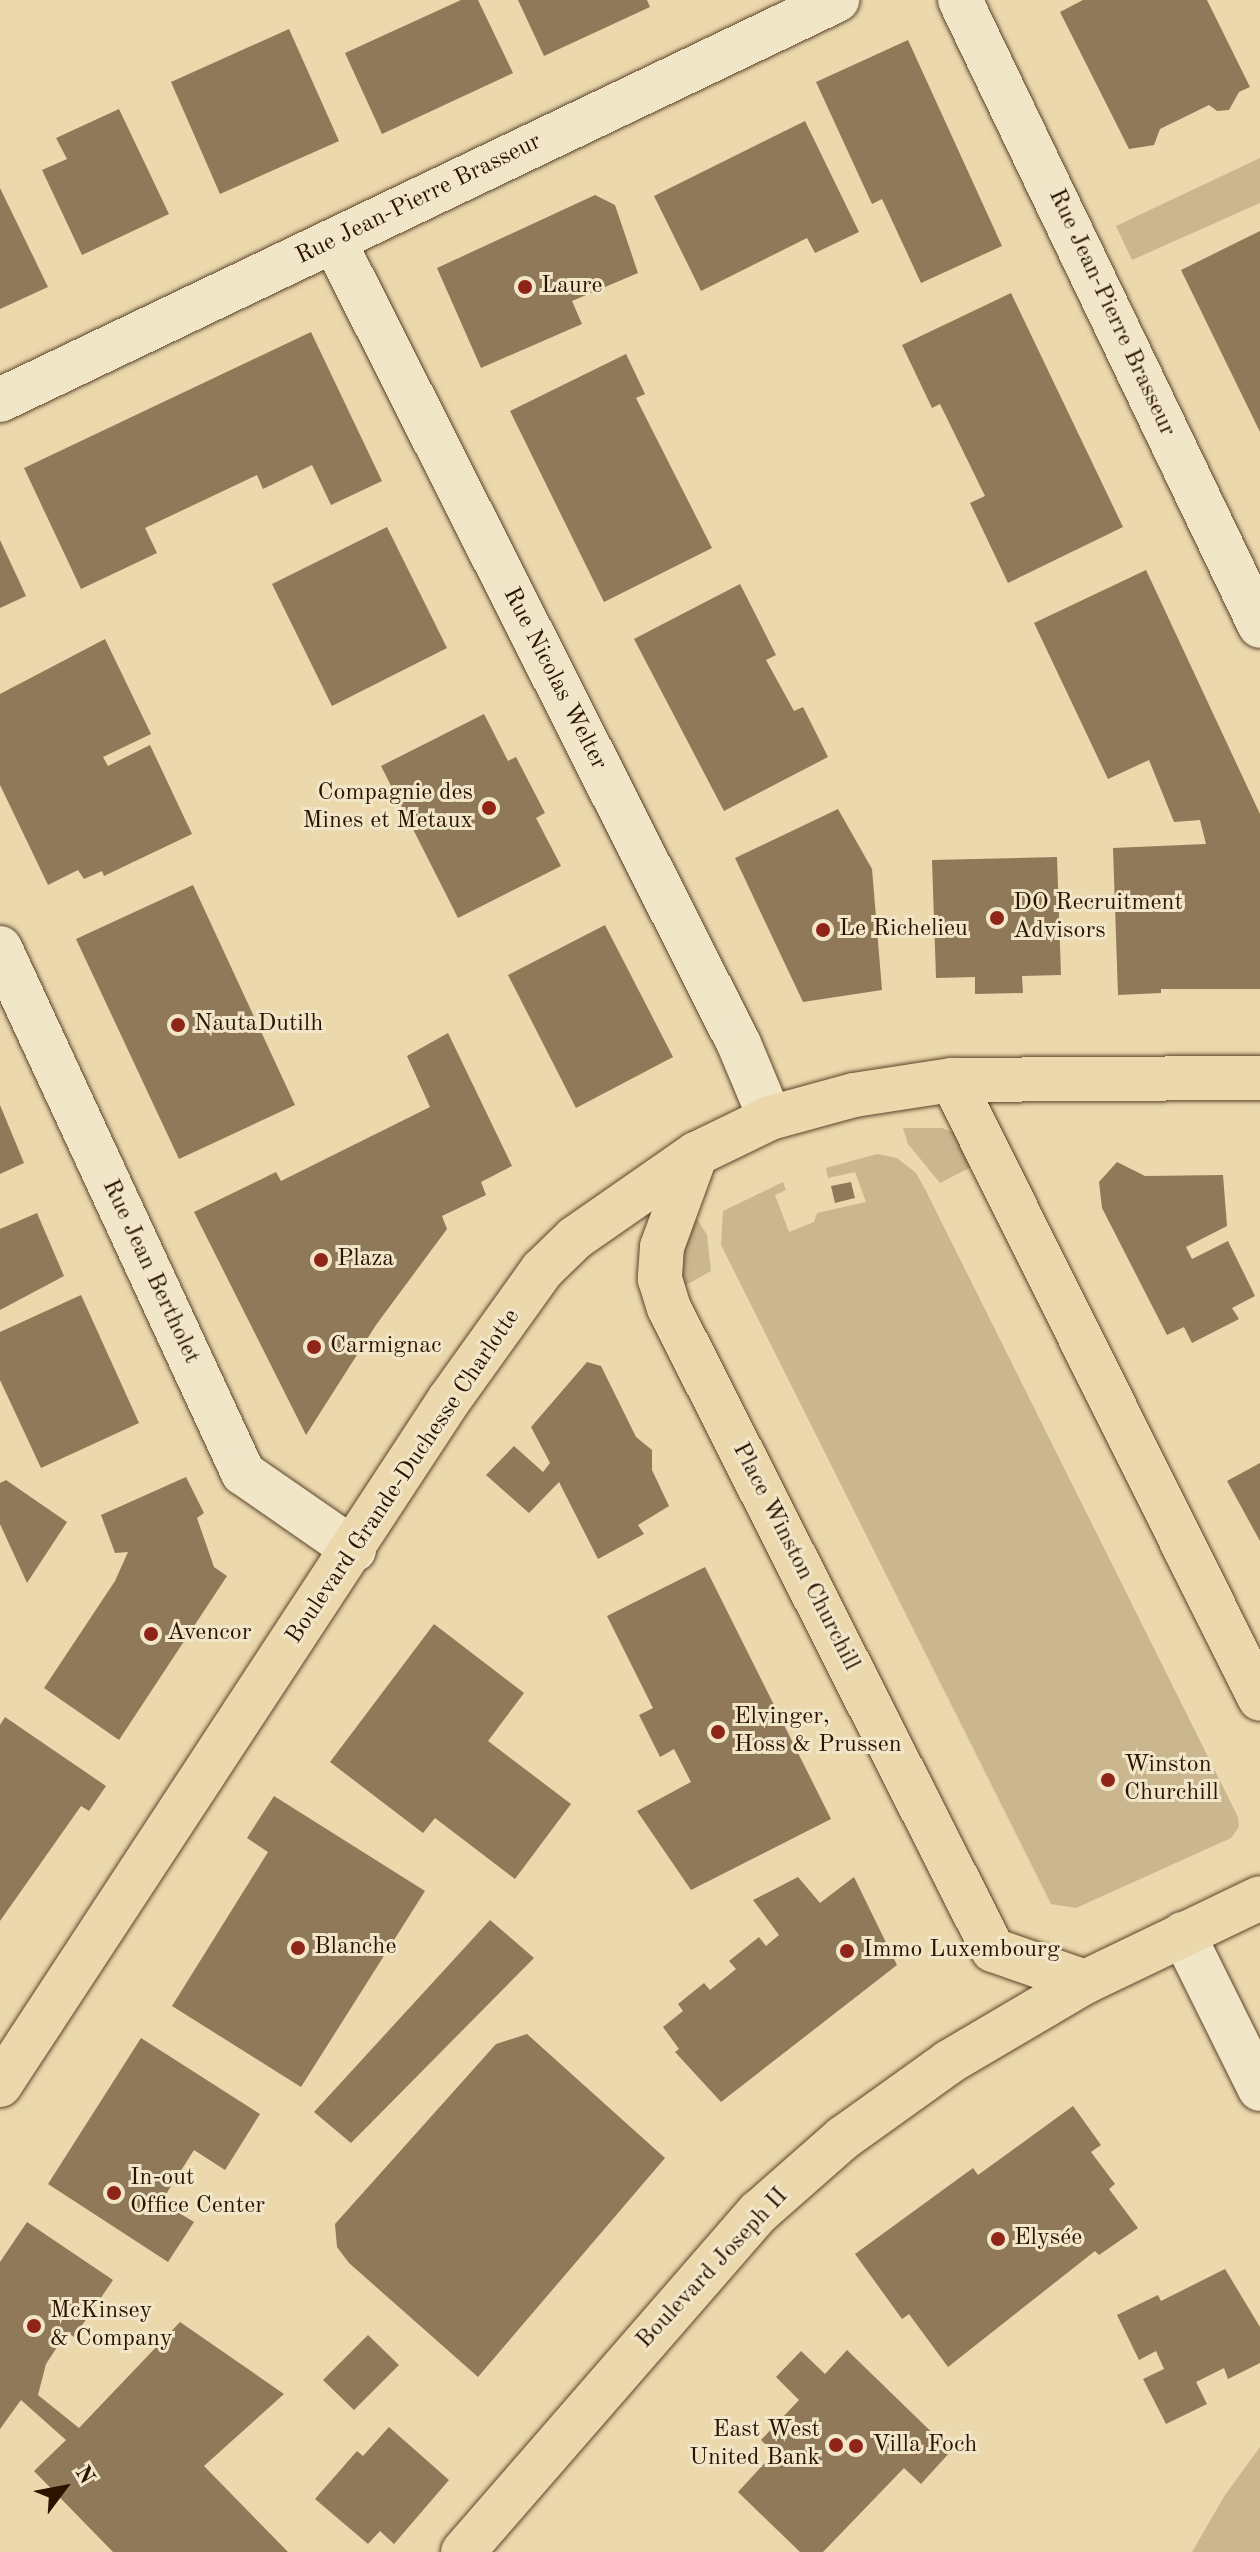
<!DOCTYPE html>
<meta charset="utf-8">
<style>
body{margin:0}
#map{position:relative;width:1260px;height:2552px;overflow:hidden;background:#ebd8ac;font-family:"Old Standard TT",serif}
div>[style]{position:absolute}
.green>*{inset:0;background:#cbb78f}
.building>*{inset:0;background:#8f7959}
.roads{filter:drop-shadow(0 0 2px #5c442b) drop-shadow(0 0 2px #5c442b)}
.minor>*{height:44px;margin:-22px;padding:0 22px;transform-origin:22px;border-radius:22px;background:#f2e6c9}
.major>*{height:44px;margin:-22px;padding:0 22px;transform-origin:22px;border-radius:22px;background:#ebd8ac}
.dots>*{width:22px;height:22px;translate:-50% -50%;box-sizing:border-box;border:4px solid #f2e6c9;border-radius:50%}
span{translate:-50% -50%;white-space:nowrap;text-align:center;line-height:1.15;-webkit-text-stroke:6px #f2e6c9;paint-order:stroke}
.street-label{font-size:24px;color:#2c1300}
.poi-label{font-size:24px;color:#2c1300}
.left{translate:0 -50%;text-align:left}
.right{translate:-100% -50%;text-align:right}
.north{position:absolute;left:24px;top:2448px;width:80px;height:80px;-webkit-text-stroke:6px #f2e6c9;paint-order:stroke;rotate:58deg;font-size:22px;font-weight:700;line-height:32px;text-align:center;color:#2c1300}
.north::after{content:'';display:block;margin:auto;width:28px;height:36px;background:#2c1300;clip-path:polygon(50% 0,100% 100%,50% 72%,0 100%)}
</style>
<div id="map">
<div class="green">
<div style="clip-path:polygon(1260px 158px,1260px 203px,1132px 260px,1116px 226px)"></div>
<div style="clip-path:polygon(903px 1128px,942px 1128px,958px 1134px,977px 1164px,940px 1183px,908px 1144px)"></div>
<div style="clip-path:polygon(877px 1154px,897px 1158px,916px 1173px,926px 1191px,1238px 1817px,1239px 1827px,1231px 1838px,1076px 1908px,1051px 1904px,721px 1245px,723px 1211px,783px 1182px,786px 1190px,775px 1195px,789px 1232px,814px 1222px,817px 1213px,866px 1202px,855px 1172px,828px 1178px,826px 1168px)"></div>
<div style="clip-path:polygon(697px 1219px,707px 1235px,711px 1271px,677px 1290px,686px 1234px)"></div>
<div style="clip-path:polygon(1260px 2447px,1260px 2552px,1192px 2552px,1225px 2495px)"></div>
</div>
<div class="building">
<div style="clip-path:polygon(461px 0,478px 0,513px 73px,382px 134px,345px 53px)"></div>
<div style="clip-path:polygon(518px 0,647px 0,650px 7px,544px 56px)"></div>
<div style="clip-path:polygon(1083px 0,1207px 0,1250px 87px,1239px 92px,1229px 110px,1217px 111px,1209px 105px,1160px 129px,1154px 145px,1129px 149px,1060px 12px)"></div>
<div style="clip-path:polygon(289px 29px,339px 141px,220px 194px,171px 82px)"></div>
<div style="clip-path:polygon(908px 40px,1002px 246px,921px 283px,882px 199px,872px 204px,816px 82px)"></div>
<div style="clip-path:polygon(119px 109px,169px 214px,82px 255px,42px 170px,67px 159px,56px 138px)"></div>
<div style="clip-path:polygon(805px 121px,859px 232px,815px 253px,807px 238px,701px 291px,654px 196px)"></div>
<div style="clip-path:polygon(0 188px,48px 287px,0 309px)"></div>
<div style="clip-path:polygon(595px 195px,615px 205px,638px 273px,572px 301px,582px 324px,481px 368px,437px 268px)"></div>
<div style="clip-path:polygon(1260px 231px,1260px 432px,1181px 270px)"></div>
<div style="clip-path:polygon(1011px 293px,1123px 527px,1008px 583px,970px 503px,985px 496px,940px 404px,932px 408px,902px 345px)"></div>
<div style="clip-path:polygon(311px 332px,382px 481px,331px 505px,312px 465px,263px 489px,257px 475px,145px 528px,157px 553px,81px 589px,24px 468px)"></div>
<div style="clip-path:polygon(626px 354px,645px 394px,636px 398px,712px 548px,604px 602px,510px 411px)"></div>
<div style="clip-path:polygon(387px 527px,447px 648px,332px 706px,272px 584px)"></div>
<div style="clip-path:polygon(0 540px,26px 596px,0 608px)"></div>
<div style="clip-path:polygon(1146px 570px,1260px 814px,1260px 989px,1161px 989px,1161px 993px,1118px 995px,1113px 848px,1206px 844px,1200px 820px,1174px 822px,1149px 760px,1108px 779px,1034px 623px)"></div>
<div style="clip-path:polygon(740px 584px,776px 655px,766px 660px,794px 711px,803px 707px,828px 757px,724px 811px,634px 639px)"></div>
<div style="clip-path:polygon(105px 639px,151px 734px,103px 757px,108px 766px,150px 745px,192px 834px,104px 876px,102px 871px,84px 879px,78px 870px,48px 885px,0 785px,0 694px)"></div>
<div style="clip-path:polygon(484px 714px,508px 761px,516px 757px,545px 813px,536px 818px,561px 866px,458px 918px,381px 766px)"></div>
<div style="clip-path:polygon(838px 809px,872px 869px,882px 990px,803px 1002px,735px 858px)"></div>
<div style="clip-path:polygon(1057px 857px,1061px 975px,1022px 976px,1023px 993px,975px 994px,975px 977px,936px 978px,932px 860px)"></div>
<div style="clip-path:polygon(193px 885px,295px 1105px,179px 1159px,76px 939px)"></div>
<div style="clip-path:polygon(605px 925px,673px 1057px,576px 1108px,508px 975px)"></div>
<div style="clip-path:polygon(448px 1033px,512px 1166px,481px 1182px,486px 1195px,442px 1216px,447px 1229px,376px 1325px,306px 1435px,194px 1212px,276px 1172px,281px 1181px,430px 1107px,407px 1056px)"></div>
<div style="clip-path:polygon(0 1105px,24px 1163px,0 1174px)"></div>
<div style="clip-path:polygon(1117px 1162px,1145px 1176px,1223px 1175px,1227px 1226px,1186px 1247px,1192px 1259px,1228px 1241px,1255px 1296px,1232px 1308px,1239px 1319px,1192px 1343px,1184px 1327px,1167px 1335px,1102px 1208px,1099px 1182px)"></div>
<div style="clip-path:polygon(851px 1182px,855px 1198px,835px 1203px,831px 1186px)"></div>
<div style="clip-path:polygon(37px 1213px,64px 1276px,0 1310px,0 1229px)"></div>
<div style="clip-path:polygon(81px 1295px,139px 1423px,41px 1468px,0 1380px,0 1332px)"></div>
<div style="clip-path:polygon(587px 1362px,601px 1366px,636px 1437px,652px 1450px,652px 1470px,669px 1506px,638px 1525px,644px 1534px,598px 1559px,559px 1482px,529px 1513px,486px 1475px,514px 1446px,543px 1472px,550px 1463px,531px 1427px)"></div>
<div style="clip-path:polygon(1260px 1463px,1260px 1541px,1227px 1481px)"></div>
<div style="clip-path:polygon(186px 1477px,204px 1513px,197px 1518px,214px 1567px,227px 1576px,119px 1740px,44px 1688px,115px 1581px,128px 1552px,115px 1553px,101px 1515px)"></div>
<div style="clip-path:polygon(6px 1480px,67px 1522px,27px 1583px,0 1524px,0 1483px)"></div>
<div style="clip-path:polygon(705px 1567px,831px 1819px,691px 1890px,637px 1811px,691px 1782px,674px 1749px,660px 1757px,639px 1715px,653px 1708px,607px 1616px)"></div>
<div style="clip-path:polygon(434px 1624px,524px 1693px,488px 1741px,571px 1804px,515px 1879px,435px 1818px,423px 1833px,330px 1762px)"></div>
<div style="clip-path:polygon(5px 1717px,106px 1786px,89px 1811px,81px 1806px,0 1921px,0 1725px)"></div>
<div style="clip-path:polygon(274px 1796px,425px 1891px,301px 2087px,172px 2006px,268px 1852px,247px 1838px)"></div>
<div style="clip-path:polygon(798px 1877px,820px 1903px,854px 1877px,897px 1965px,721px 2102px,675px 2052px,679px 2049px,663px 2027px,683px 2011px,678px 2004px,704px 1983px,710px 1990px,736px 1969px,729px 1961px,759px 1937px,766px 1946px,779px 1935px,753px 1900px)"></div>
<div style="clip-path:polygon(490px 1920px,534px 1958px,351px 2143px,314px 2112px)"></div>
<div style="clip-path:polygon(527px 2034px,665px 2158px,478px 2377px,349px 2263px,337px 2247px,335px 2224px,496px 2044px)"></div>
<div style="clip-path:polygon(141px 2038px,260px 2114px,225px 2170px,194px 2150px,161px 2202px,194px 2222px,168px 2262px,48px 2184px)"></div>
<div style="clip-path:polygon(1073px 2106px,1101px 2145px,1091px 2152px,1115px 2184px,1109px 2189px,1138px 2228px,1099px 2255px,1095px 2251px,948px 2367px,909px 2314px,902px 2319px,855px 2254px,973px 2168px,978px 2175px)"></div>
<div style="clip-path:polygon(27px 2222px,113px 2280px,74px 2337px,67px 2332px,46px 2364px,38px 2395px,79px 2428px,180px 2322px,284px 2394px,204px 2466px,288px 2552px,113px 2552px,34px 2471px,66px 2440px,21px 2400px,0 2429px,0 2262px)"></div>
<div style="clip-path:polygon(1225px 2269px,1260px 2327px,1260px 2363px,1228px 2379px,1224px 2368px,1196px 2382px,1207px 2404px,1166px 2424px,1143px 2379px,1164px 2369px,1156px 2351px,1139px 2360px,1117px 2315px,1158px 2295px,1161px 2301px)"></div>
<div style="clip-path:polygon(368px 2335px,399px 2365px,354px 2410px,323px 2380px)"></div>
<div style="clip-path:polygon(847px 2350px,951px 2451px,921px 2484px,904px 2468px,823px 2552px,800px 2552px,738px 2492px,774px 2453px,761px 2440px,799px 2400px,776px 2377px,801px 2351px,825px 2374px)"></div>
<div style="clip-path:polygon(389px 2427px,449px 2480px,394px 2544px,380px 2531px,368px 2544px,315px 2499px,357px 2451px,363px 2456px)"></div>
</div>
<div class="roads">
<div class="minor">
<div style="left:960px;top:0;width:694px;rotate:64.39deg"></div>
<div style="left:334px;top:241px;width:899px;rotate:63.24deg"></div>
<div style="left:739px;top:1044px;width:80px;rotate:67.3deg"></div>
<div style="left:0;top:400px;width:928px;rotate:-25.54deg"></div>
<div style="left:0;top:948px;width:579px;rotate:65.16deg"></div>
<div style="left:243px;top:1473px;width:135px;rotate:34.7deg"></div>
<div style="left:1183px;top:1934px;width:173px;rotate:63.6deg"></div>
</div>
<div class="major">
<div style="left:952px;top:1080px;width:691px;rotate:63.55deg"></div>
<div style="left:696px;top:1154px;width:99px;rotate:110.1deg"></div>
<div style="left:662px;top:1247px;width:32px;rotate:94deg"></div>
<div style="left:660px;top:1279px;width:30px;rotate:73deg"></div>
<div style="left:669px;top:1308px;width:719px;rotate:63.22deg"></div>
<div style="left:993px;top:1950px;width:97px;rotate:19.2deg"></div>
<div style="left:0;top:2085px;width:819px;rotate:-56.76deg"></div>
<div style="left:449px;top:1400px;width:160px;rotate:-54.4deg"></div>
<div style="left:542px;top:1270px;width:46px;rotate:-44.1deg"></div>
<div style="left:575px;top:1238px;width:147px;rotate:-34.8deg"></div>
<div style="left:696px;top:1154px;width:82px;rotate:-25.9deg"></div>
<div style="left:770px;top:1118px;width:87px;rotate:-15.3deg"></div>
<div style="left:854px;top:1095px;width:99px;rotate:-8.7deg"></div>
<div style="left:952px;top:1080px;width:308px;rotate:-0.4deg"></div>
<div style="left:463px;top:2552px;width:451px;rotate:-49deg"></div>
<div style="left:759px;top:2212px;width:112px;rotate:-41.4deg"></div>
<div style="left:843px;top:2138px;width:130px;rotate:-35.6deg"></div>
<div style="left:949px;top:2062px;width:158px;rotate:-30.5deg"></div>
<div style="left:1085px;top:1982px;width:194px;rotate:-25.6deg"></div>
</div>
</div>
<div class="dots">
<div style="left:525px;top:287px;background:#8f2418"></div>
<div style="left:489px;top:808px;background:#8f2418"></div>
<div style="left:997px;top:918px;background:#8f2418"></div>
<div style="left:823px;top:930px;background:#8f2418"></div>
<div style="left:178px;top:1025px;background:#8f2418"></div>
<div style="left:321px;top:1260px;background:#8f2418"></div>
<div style="left:314px;top:1347px;background:#8f2418"></div>
<div style="left:151px;top:1634px;background:#8f2418"></div>
<div style="left:718px;top:1732px;background:#8f2418"></div>
<div style="left:1108px;top:1780px;background:#8f2418"></div>
<div style="left:298px;top:1948px;background:#8f2418"></div>
<div style="left:847px;top:1951px;background:#8f2418"></div>
<div style="left:114px;top:2193px;background:#8f2418"></div>
<div style="left:998px;top:2239px;background:#8f2418"></div>
<div style="left:34px;top:2326px;background:#8f2418"></div>
<div style="left:836px;top:2445px;background:#8f2418"></div>
<div style="left:856px;top:2446px;background:#8f2418"></div>
</div>
<div class="street-label">
<span style="left:419px;top:200px;rotate:-26deg">Rue Jean-Pierre Brasseur</span>
<span style="left:1111px;top:313px;rotate:65deg">Rue Jean-Pierre Brasseur</span>
<span style="left:554px;top:679px;rotate:63deg">Rue Nicolas Welter</span>
<span style="left:150px;top:1272px;rotate:65deg">Rue Jean Bertholet</span>
<span style="left:404px;top:1477px;rotate:-56deg">Boulevard Grande-Duchesse Charlotte</span>
<span style="left:795px;top:1557px;rotate:63deg">Place Winston Churchill</span>
<span style="left:713px;top:2269px;rotate:-47deg">Boulevard Joseph II</span>
</div>
<div class="poi-label">
<span class="left" style="left:541px;top:287px">Laure</span>
<span class="right" style="left:473px;top:808px">Compagnie des<br>Mines et Metaux</span>
<span class="left" style="left:1013px;top:918px">DO Recruitment<br>Advisors</span>
<span class="left" style="left:839px;top:930px">Le Richelieu</span>
<span class="left" style="left:194px;top:1025px">NautaDutilh</span>
<span class="left" style="left:337px;top:1260px">Plaza</span>
<span class="left" style="left:330px;top:1347px">Carmignac</span>
<span class="left" style="left:167px;top:1634px">Avencor</span>
<span class="left" style="left:734px;top:1732px">Elvinger,<br>Hoss &amp; Prussen</span>
<span class="left" style="left:1124px;top:1780px">Winston<br>Churchill</span>
<span class="left" style="left:314px;top:1948px">Blanche</span>
<span class="left" style="left:863px;top:1951px">Immo Luxembourg</span>
<span class="left" style="left:130px;top:2193px">In-out<br>Office Center</span>
<span class="left" style="left:1014px;top:2239px">Elysée</span>
<span class="left" style="left:50px;top:2326px">McKinsey<br>&amp; Company</span>
<span class="right" style="left:820px;top:2445px">East West<br>United Bank</span>
<span class="left" style="left:872px;top:2446px">Villa Foch</span>
</div>
<div class="north">N</div>
</div>
